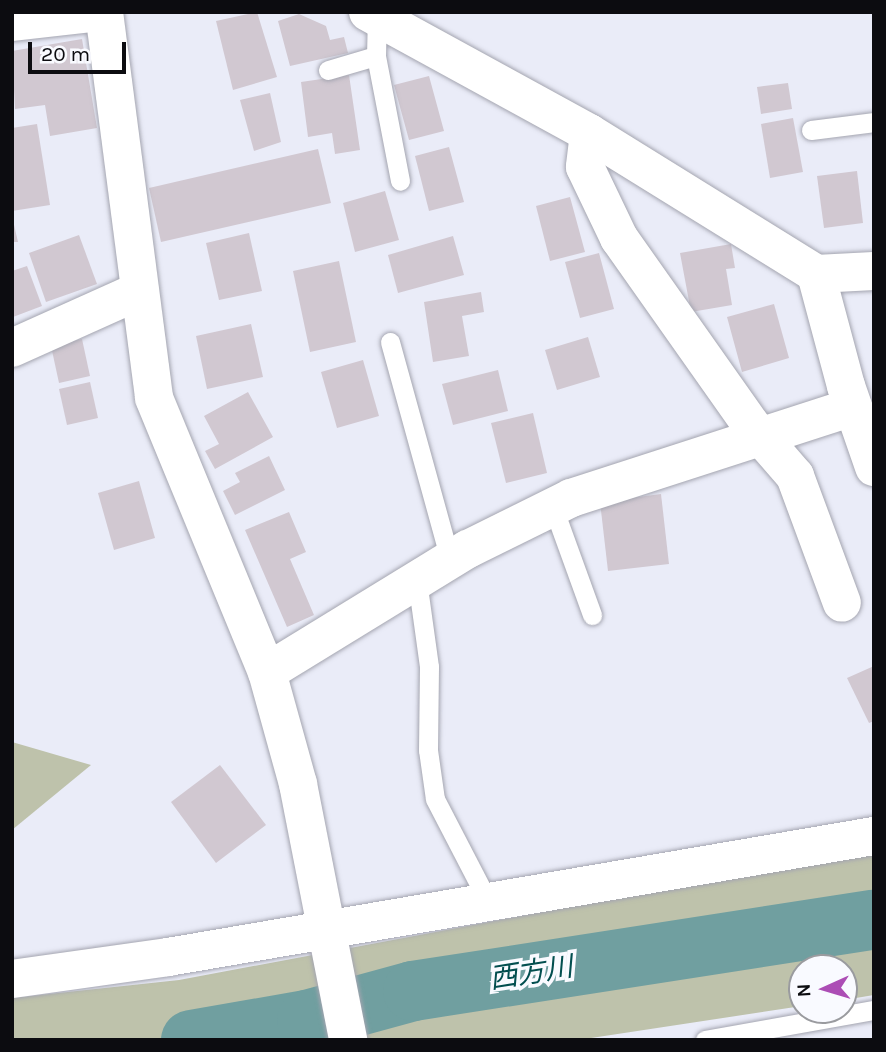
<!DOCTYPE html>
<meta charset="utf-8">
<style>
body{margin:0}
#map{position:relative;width:886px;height:1052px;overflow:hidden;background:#eaecf8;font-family:Karla,"Noto Sans JP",sans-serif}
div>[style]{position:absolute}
.green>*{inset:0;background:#bec2ab}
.river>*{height:60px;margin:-30px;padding:0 30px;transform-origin:30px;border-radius:30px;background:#709fa0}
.building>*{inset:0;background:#d1c8d1}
.roads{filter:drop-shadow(0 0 2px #a4a5b0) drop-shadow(0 0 2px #a4a5b0)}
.service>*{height:19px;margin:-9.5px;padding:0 9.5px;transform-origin:9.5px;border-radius:9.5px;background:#fff}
.minor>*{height:38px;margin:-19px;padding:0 19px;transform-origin:19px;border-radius:19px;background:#fff}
span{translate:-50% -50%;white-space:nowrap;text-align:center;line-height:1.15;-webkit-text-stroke:7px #f9faff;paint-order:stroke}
.water-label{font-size:28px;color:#024e4f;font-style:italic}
.frame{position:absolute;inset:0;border:14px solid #0c0c10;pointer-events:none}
.north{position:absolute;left:788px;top:954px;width:70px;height:70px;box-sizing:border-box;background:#f9faff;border:2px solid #9a9b9f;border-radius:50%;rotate:266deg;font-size:19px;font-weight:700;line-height:28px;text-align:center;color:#0c0c10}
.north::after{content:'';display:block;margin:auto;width:24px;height:32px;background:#ac4db5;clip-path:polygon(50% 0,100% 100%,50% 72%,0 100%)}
.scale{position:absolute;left:28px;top:42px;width:98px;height:32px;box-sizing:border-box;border:4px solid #0c0c10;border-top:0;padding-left:9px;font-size:21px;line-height:24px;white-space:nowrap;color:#0c0c10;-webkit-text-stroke:5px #f9faff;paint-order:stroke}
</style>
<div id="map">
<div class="green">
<div style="clip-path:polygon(12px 742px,91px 765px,12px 830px)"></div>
<div style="clip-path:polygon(874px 850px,874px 995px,844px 1000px,844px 968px,802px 968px,802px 1006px,578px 1040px,12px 1040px,12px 998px,179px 980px)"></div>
</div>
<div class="river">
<div style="left:191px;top:1040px;width:118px;rotate:-9.8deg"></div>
<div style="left:307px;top:1020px;width:110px;rotate:-15.3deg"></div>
<div style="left:413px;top:991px;width:466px;rotate:-8.8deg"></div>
</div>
<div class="building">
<div style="clip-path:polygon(257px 12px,277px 77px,233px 90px,216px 21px)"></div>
<div style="clip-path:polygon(299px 14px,326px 26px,330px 40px,344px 37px,348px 53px,290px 66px,278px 21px)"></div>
<div style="clip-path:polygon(82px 39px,97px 128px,50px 136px,45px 105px,15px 109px,12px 51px)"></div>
<div style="clip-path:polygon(349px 75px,360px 150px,335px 154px,332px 133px,308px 137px,301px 82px)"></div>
<div style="clip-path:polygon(429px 76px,444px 131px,409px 140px,394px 85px)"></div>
<div style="clip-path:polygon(788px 83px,792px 109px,761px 114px,757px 87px)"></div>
<div style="clip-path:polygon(270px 93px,281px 142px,254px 151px,240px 100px)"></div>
<div style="clip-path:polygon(793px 118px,803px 172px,770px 178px,761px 124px)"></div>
<div style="clip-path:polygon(37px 124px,50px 205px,12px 211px,12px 128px)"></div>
<div style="clip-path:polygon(449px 147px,464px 202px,429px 211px,415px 156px)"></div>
<div style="clip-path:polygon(318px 149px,331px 203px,161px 242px,149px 188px)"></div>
<div style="clip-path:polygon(857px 171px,863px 223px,824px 228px,817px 176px)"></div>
<div style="clip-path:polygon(385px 191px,399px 240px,355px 252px,343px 203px)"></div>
<div style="clip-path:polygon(570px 197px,585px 252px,550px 261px,536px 206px)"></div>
<div style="clip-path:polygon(12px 216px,18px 242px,12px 242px)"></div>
<div style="clip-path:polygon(249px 233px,262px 291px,219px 300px,206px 243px)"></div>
<div style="clip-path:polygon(79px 235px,97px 284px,46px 302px,29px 253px)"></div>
<div style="clip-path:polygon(453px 236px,464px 275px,398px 293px,388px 255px)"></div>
<div style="clip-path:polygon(731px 244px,735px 268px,726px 269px,732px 305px,691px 312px,680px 253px)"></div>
<div style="clip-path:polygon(599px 253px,614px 309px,580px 318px,565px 262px)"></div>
<div style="clip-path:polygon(339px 261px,356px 342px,310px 352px,293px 271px)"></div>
<div style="clip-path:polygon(27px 266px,42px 306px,13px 317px,12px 271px)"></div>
<div style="clip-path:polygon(481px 292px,484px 312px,462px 316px,469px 356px,433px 362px,424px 302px)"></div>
<div style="clip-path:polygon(774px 304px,789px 358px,742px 372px,727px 317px)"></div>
<div style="clip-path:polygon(251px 324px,263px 377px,207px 389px,196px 336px)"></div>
<div style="clip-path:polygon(588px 337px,600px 377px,557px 390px,545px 350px)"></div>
<div style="clip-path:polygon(82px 339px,90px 376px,59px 383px,51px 346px)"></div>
<div style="clip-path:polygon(363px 360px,379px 416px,337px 428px,321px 372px)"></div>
<div style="clip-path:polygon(498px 370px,508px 411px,453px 425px,442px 384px)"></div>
<div style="clip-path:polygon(90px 382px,98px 418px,67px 425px,59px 389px)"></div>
<div style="clip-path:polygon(248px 392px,273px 437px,215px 469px,205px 451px,219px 444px,204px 416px)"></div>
<div style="clip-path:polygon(533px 413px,547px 473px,506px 483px,491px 423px)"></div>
<div style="clip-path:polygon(269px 456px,285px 490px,235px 515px,223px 491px,240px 482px,235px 473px)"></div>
<div style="clip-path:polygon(139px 481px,155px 538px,114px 550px,98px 493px)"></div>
<div style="clip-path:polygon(661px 494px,669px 564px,608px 571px,600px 502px)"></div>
<div style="clip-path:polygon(289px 512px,306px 552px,290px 559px,314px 615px,287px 627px,245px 530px)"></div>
<div style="clip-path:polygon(874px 666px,874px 721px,869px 723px,847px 678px)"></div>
<div style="clip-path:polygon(220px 765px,266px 825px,216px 863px,171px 802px)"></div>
</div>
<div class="roads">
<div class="service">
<div style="left:377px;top:15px;width:41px;rotate:91.4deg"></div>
<div style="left:376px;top:56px;width:127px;rotate:79.1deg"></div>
<div style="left:328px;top:70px;width:50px;rotate:-16.3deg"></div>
<div style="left:811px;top:130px;width:64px;rotate:-7.2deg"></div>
<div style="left:390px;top:342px;width:226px;rotate:74.6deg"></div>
<div style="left:553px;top:507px;width:115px;rotate:70.1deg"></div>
<div style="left:417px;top:580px;width:88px;rotate:82.1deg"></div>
<div style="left:429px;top:667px;width:83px;rotate:90.7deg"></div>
<div style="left:428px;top:750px;width:49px;rotate:81.9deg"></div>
<div style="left:435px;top:799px;width:117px;rotate:62.6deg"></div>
<div style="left:705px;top:1040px;width:172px;rotate:-10.1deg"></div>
</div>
<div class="minor">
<div style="left:104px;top:12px;width:389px;rotate:82.6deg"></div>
<div style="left:154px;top:398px;width:296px;rotate:67.6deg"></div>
<div style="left:267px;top:672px;width:116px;rotate:74.5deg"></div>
<div style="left:298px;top:784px;width:261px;rotate:78.9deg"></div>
<div style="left:368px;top:12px;width:252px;rotate:28.7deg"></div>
<div style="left:589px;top:133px;width:267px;rotate:31.8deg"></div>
<div style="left:816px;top:274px;width:58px;rotate:-3deg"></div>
<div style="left:12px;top:22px;width:89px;rotate:-6.5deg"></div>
<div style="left:589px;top:133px;width:34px;rotate:97deg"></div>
<div style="left:585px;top:167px;width:79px;rotate:64.4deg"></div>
<div style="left:619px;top:238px;width:228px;rotate:54.8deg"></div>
<div style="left:750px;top:424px;width:69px;rotate:49.1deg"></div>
<div style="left:795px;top:476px;width:135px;rotate:69.7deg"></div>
<div style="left:816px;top:274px;width:116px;rotate:75deg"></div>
<div style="left:846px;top:386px;width:86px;rotate:70.9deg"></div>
<div style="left:12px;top:348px;width:139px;rotate:-24.2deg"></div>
<div style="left:267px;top:672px;width:236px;rotate:-31.5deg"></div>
<div style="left:468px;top:549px;width:115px;rotate:-26.3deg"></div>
<div style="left:571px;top:498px;width:296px;rotate:-17.9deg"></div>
<div style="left:12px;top:979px;width:158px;rotate:-8deg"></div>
<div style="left:168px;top:957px;width:716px;rotate:-9.73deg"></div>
</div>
</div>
<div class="water-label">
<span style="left:531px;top:973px;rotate:-9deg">西方川</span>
</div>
<div class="frame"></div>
<div class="north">N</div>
<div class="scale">20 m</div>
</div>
